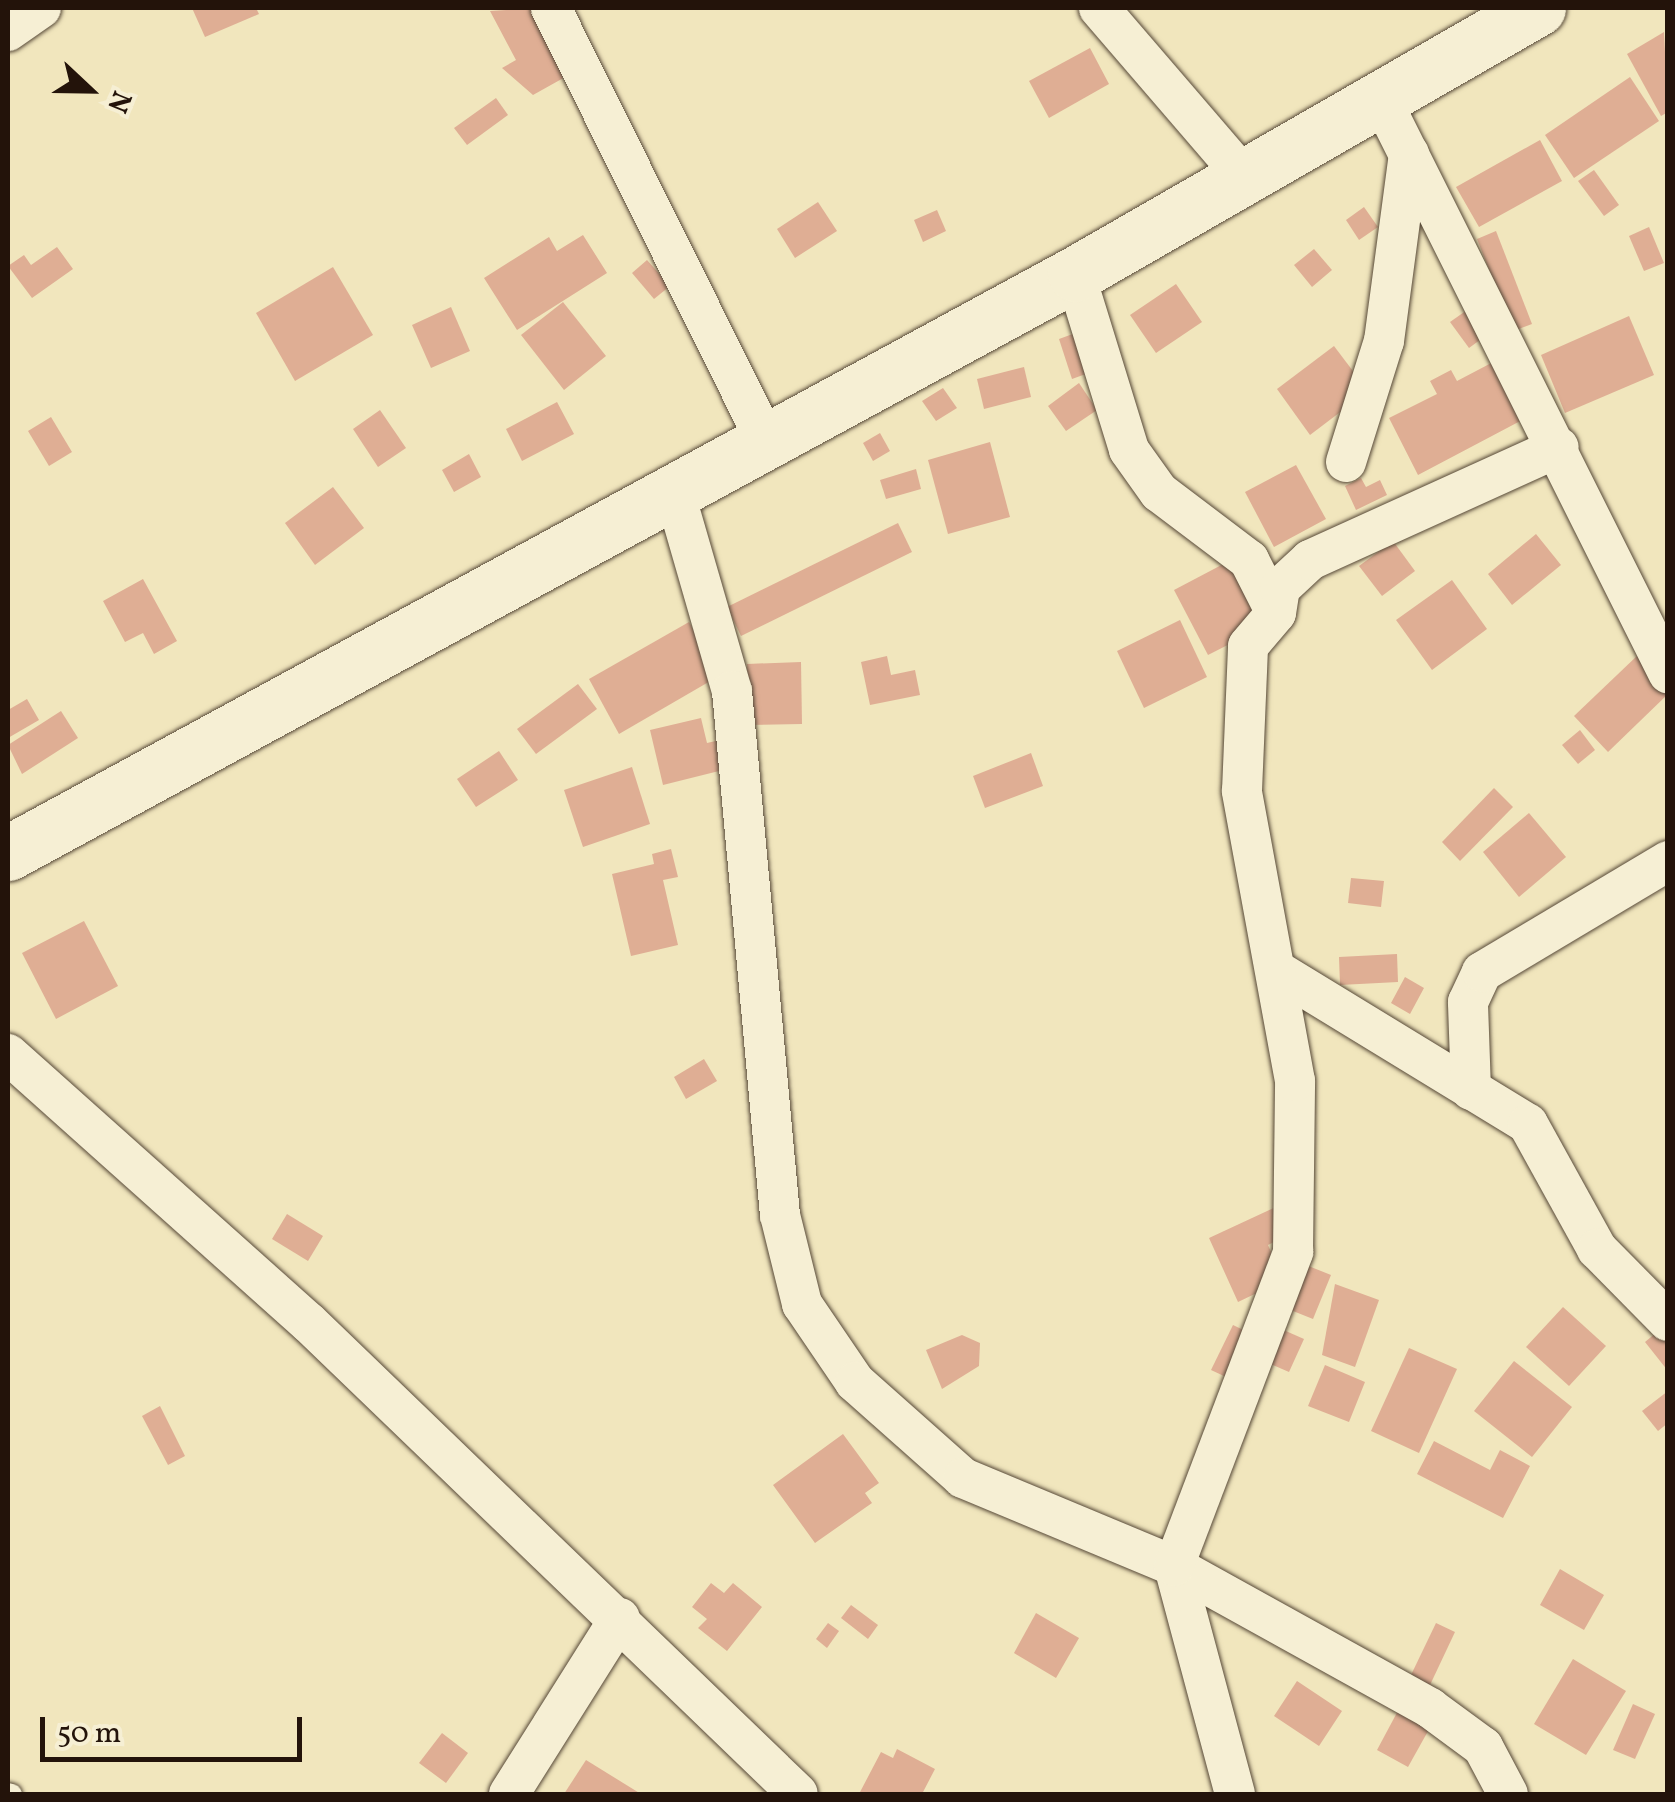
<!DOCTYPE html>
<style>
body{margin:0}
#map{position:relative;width:1675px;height:1802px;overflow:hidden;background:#f1e6bd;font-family:Vollkorn,serif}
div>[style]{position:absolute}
.building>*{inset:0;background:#dfae94}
.roads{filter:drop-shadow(0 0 2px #564837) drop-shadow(0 0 2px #564837)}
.service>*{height:20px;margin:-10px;padding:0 10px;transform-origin:10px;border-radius:10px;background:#f6efd4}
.minor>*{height:40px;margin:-20px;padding:0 20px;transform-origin:20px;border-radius:20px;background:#f6efd4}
.secondary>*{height:55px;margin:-27.5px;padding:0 27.5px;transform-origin:27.5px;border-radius:27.5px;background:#f6efd4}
span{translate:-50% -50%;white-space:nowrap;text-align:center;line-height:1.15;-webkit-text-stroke:9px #f6efd4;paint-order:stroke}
.frame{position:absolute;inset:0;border:10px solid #23130a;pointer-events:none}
.north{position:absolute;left:40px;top:40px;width:100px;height:100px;-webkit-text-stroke:8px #f6efd4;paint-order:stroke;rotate:112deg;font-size:28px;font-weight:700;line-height:40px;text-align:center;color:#23130a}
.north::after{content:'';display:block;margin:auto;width:35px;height:45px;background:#23130a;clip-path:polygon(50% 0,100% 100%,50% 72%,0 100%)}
.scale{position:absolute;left:40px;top:1717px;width:262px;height:45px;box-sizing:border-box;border:5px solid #23130a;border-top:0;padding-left:12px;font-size:30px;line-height:35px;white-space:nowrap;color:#23130a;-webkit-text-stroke:8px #f6efd4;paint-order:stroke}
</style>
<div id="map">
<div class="building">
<div style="clip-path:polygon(192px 8px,256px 8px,259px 14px,205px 37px)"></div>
<div style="clip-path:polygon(542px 8px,576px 71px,533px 95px,502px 68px,516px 60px,490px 11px)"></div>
<div style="clip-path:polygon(1664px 32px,1668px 112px,1661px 116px,1627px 54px)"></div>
<div style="clip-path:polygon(1090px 48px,1109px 84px,1049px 118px,1029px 81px)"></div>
<div style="clip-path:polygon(1630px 77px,1659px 121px,1574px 178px,1545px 135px)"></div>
<div style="clip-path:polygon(496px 98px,508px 115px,467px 145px,454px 128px)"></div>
<div style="clip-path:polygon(1540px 140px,1562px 181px,1479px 227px,1456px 187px)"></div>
<div style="clip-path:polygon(1594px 170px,1619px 205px,1604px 216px,1578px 181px)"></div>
<div style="clip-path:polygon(818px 202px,837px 231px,795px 258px,777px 229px)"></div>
<div style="clip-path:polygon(1364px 207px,1378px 227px,1359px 240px,1346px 220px)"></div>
<div style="clip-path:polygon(937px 210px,946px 231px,923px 242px,914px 220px)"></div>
<div style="clip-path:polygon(1649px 227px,1664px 263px,1644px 271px,1629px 236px)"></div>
<div style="clip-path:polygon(1496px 231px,1532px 324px,1513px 331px,1477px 239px)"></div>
<div style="clip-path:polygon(583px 235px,607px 273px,517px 330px,484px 278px,549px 237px,557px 251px)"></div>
<div style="clip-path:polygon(57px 247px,73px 269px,32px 298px,8px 266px,24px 255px,31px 265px)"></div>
<div style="clip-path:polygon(1314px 249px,1332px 270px,1312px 287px,1294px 265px)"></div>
<div style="clip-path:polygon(647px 260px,670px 286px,654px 299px,632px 273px)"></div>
<div style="clip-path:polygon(333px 267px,373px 335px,295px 381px,256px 313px)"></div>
<div style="clip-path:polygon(1176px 284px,1202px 322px,1156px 353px,1130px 315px)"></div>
<div style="clip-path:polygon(563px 302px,606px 356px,564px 390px,521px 335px)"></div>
<div style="clip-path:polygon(1477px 303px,1495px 329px,1469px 348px,1450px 322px)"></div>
<div style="clip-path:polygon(451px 307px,470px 351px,431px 368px,412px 325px)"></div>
<div style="clip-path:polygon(1629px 316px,1654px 375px,1565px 413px,1541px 355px)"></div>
<div style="clip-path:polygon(1081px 331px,1094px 371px,1072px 379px,1059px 339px)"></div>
<div style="clip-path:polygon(1334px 346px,1368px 391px,1310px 435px,1277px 389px)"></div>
<div style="clip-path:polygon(1497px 360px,1526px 418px,1418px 475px,1389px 418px,1437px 394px,1430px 381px,1451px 370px,1457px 381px)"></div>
<div style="clip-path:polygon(1024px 367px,1031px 397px,984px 409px,977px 379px)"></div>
<div style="clip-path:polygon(1079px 383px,1097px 410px,1066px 431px,1048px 406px)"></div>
<div style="clip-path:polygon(943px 388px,957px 408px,936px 421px,922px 401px)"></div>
<div style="clip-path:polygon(557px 402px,574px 434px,522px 461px,506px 429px)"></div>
<div style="clip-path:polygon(380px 410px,406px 448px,378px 467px,353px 429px)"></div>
<div style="clip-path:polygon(51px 417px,72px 452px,49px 466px,28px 431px)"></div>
<div style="clip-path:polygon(880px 433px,890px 451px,873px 461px,863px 443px)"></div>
<div style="clip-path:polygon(990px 442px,1010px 517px,948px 534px,928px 460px)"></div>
<div style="clip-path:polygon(469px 454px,481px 477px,454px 492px,442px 470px)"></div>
<div style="clip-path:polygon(1296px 465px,1326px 519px,1274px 547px,1245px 492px)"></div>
<div style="clip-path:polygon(916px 469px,921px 489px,886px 499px,880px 480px)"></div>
<div style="clip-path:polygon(1361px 478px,1366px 487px,1380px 480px,1387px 495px,1356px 510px,1345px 486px)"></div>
<div style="clip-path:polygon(333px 487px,364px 528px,315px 565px,285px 523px)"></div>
<div style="clip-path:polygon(898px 523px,912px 552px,741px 636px,727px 607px)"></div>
<div style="clip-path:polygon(1536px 534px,1561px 565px,1512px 605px,1488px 574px)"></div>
<div style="clip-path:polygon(1393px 541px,1415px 571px,1382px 596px,1359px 566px)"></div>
<div style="clip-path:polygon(1231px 560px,1265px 626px,1208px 655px,1174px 590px)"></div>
<div style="clip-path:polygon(143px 579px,177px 641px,154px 654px,143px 633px,125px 642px,103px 601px)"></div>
<div style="clip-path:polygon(1452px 580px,1487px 629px,1432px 670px,1396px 620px)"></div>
<div style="clip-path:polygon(1180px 620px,1207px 677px,1144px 708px,1117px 651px)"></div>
<div style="clip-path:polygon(689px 622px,719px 676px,619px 734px,589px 679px)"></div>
<div style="clip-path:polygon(1639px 654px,1668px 694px,1608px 752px,1574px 716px)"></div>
<div style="clip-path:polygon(887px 656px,891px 675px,915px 670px,920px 695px,870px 705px,861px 662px)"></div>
<div style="clip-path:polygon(801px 662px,802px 724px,748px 725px,747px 664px)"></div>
<div style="clip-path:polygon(578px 684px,597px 709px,536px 754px,517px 729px)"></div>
<div style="clip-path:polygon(27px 699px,39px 720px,8px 738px,8px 710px)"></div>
<div style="clip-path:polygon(61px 711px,78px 738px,22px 774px,8px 745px)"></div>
<div style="clip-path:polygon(701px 718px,707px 743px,720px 740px,727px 769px,663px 785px,650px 730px)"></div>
<div style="clip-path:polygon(1580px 730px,1595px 750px,1578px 764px,1562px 745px)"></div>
<div style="clip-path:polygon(499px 751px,518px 780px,476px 807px,457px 779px)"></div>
<div style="clip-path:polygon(1031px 753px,1043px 786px,985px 808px,973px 776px)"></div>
<div style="clip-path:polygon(632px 767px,650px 824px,583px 847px,564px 790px)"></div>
<div style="clip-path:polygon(1494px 788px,1513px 807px,1460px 861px,1442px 842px)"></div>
<div style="clip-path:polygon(1529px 813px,1566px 857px,1519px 897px,1483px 852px)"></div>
<div style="clip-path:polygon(671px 849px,678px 877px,663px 880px,678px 945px,631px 956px,612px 874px,654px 864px,652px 854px)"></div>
<div style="clip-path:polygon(1351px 878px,1384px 881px,1381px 907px,1348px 903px)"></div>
<div style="clip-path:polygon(84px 921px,118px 986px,56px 1019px,22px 953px)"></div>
<div style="clip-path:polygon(1397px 954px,1398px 982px,1340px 985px,1339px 957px)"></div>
<div style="clip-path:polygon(1405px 977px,1424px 988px,1410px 1014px,1391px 1003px)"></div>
<div style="clip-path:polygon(704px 1059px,717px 1081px,686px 1099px,674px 1077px)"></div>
<div style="clip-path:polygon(1280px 1205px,1293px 1232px,1268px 1245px,1284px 1280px,1238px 1302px,1209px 1238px)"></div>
<div style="clip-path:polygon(287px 1214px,323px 1236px,308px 1261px,272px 1239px)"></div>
<div style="clip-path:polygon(1306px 1265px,1331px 1275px,1313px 1319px,1288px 1309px)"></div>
<div style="clip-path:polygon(1335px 1284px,1379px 1300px,1355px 1367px,1322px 1355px)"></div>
<div style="clip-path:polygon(1563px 1307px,1606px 1346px,1569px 1386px,1526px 1347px)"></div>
<div style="clip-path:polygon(1233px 1325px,1260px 1338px,1239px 1383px,1211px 1370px)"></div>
<div style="clip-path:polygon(1663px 1327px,1668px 1332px,1668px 1371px,1645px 1342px)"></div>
<div style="clip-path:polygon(1279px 1328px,1304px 1339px,1289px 1372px,1264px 1361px)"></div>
<div style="clip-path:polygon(962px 1335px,980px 1343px,979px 1366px,942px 1389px,926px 1350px)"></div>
<div style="clip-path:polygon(1409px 1348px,1457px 1369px,1419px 1453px,1371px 1431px)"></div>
<div style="clip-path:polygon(1514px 1361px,1572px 1407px,1532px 1457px,1474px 1411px)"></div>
<div style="clip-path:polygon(1325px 1365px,1365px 1382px,1349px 1422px,1308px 1406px)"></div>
<div style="clip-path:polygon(1668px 1391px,1668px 1423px,1658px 1431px,1642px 1411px)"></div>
<div style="clip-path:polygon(160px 1406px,185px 1456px,168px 1465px,142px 1416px)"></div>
<div style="clip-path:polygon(843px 1434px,879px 1483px,865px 1493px,872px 1503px,815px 1543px,773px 1485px)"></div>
<div style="clip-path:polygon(1434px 1441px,1490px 1470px,1500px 1450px,1530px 1466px,1503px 1518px,1417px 1474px)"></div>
<div style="clip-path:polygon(1560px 1569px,1604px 1595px,1584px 1630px,1540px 1605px)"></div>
<div style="clip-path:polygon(711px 1583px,724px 1593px,733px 1583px,762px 1607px,727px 1651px,698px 1628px,707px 1619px,692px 1607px)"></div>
<div style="clip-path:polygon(851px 1605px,878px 1625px,868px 1639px,841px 1618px)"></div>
<div style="clip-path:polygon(1036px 1613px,1079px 1638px,1056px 1678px,1014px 1653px)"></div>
<div style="clip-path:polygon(828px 1623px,839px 1631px,827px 1648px,816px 1639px)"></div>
<div style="clip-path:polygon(1436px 1623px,1455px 1632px,1430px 1685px,1411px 1675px)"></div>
<div style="clip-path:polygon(1573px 1659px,1626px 1691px,1586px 1755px,1534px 1724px)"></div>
<div style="clip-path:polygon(1297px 1681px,1342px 1711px,1319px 1746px,1274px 1716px)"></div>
<div style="clip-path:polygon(1633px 1704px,1655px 1714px,1635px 1759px,1613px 1750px)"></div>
<div style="clip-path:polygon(1400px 1707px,1432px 1724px,1408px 1767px,1377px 1750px)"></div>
<div style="clip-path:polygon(442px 1733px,468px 1753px,446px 1783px,419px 1763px)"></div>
<div style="clip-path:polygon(897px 1749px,935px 1769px,922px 1794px,859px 1794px,881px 1752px,893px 1758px)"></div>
<div style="clip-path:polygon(586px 1760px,641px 1794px,564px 1794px)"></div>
</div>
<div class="roads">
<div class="service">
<div style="left:8px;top:1793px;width:4px;rotate:14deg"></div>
</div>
<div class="minor">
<div style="left:551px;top:8px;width:478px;rotate:63.6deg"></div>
<div style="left:1099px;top:8px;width:216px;rotate:49.3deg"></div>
<div style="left:8px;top:31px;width:40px;rotate:-34.9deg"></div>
<div style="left:1382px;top:101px;width:640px;rotate:63.43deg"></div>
<div style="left:1075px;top:274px;width:184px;rotate:72.9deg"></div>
<div style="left:1129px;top:450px;width:52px;rotate:54.5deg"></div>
<div style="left:1159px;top:492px;width:113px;rotate:37.1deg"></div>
<div style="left:1249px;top:560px;width:59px;rotate:63deg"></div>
<div style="left:1346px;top:462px;width:127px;rotate:-72.6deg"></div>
<div style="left:1384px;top:341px;width:189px;rotate:-82.4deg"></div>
<div style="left:673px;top:487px;width:212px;rotate:73.9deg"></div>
<div style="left:732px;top:691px;width:526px;rotate:84.77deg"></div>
<div style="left:780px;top:1215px;width:92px;rotate:76.1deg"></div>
<div style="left:802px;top:1304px;width:94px;rotate:55.8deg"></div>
<div style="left:855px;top:1382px;width:144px;rotate:41.6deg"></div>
<div style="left:963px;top:1478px;width:229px;rotate:22.6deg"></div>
<div style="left:1174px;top:1566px;width:293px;rotate:29deg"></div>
<div style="left:1430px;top:1708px;width:66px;rotate:36.3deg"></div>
<div style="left:1483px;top:1747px;width:53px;rotate:62deg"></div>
<div style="left:1276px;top:970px;width:295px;rotate:31.4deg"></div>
<div style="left:1528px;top:1124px;width:143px;rotate:61.1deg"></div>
<div style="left:1597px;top:1249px;width:101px;rotate:45.4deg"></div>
<div style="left:8px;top:1054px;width:402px;rotate:41.8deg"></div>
<div style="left:308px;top:1322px;width:680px;rotate:43.93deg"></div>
<div style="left:1471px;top:1090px;width:88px;rotate:-92deg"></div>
<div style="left:1468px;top:1002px;width:33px;rotate:-65deg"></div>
<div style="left:1482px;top:972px;width:217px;rotate:-30.8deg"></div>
<div style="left:509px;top:1794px;width:208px;rotate:-57.8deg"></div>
<div style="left:1235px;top:1794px;width:236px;rotate:-105deg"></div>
<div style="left:1174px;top:1566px;width:336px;rotate:-69.2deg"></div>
<div style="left:1293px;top:1252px;width:171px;rotate:-89.3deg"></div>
<div style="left:1295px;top:1081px;width:295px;rotate:-100.4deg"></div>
<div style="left:1242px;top:791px;width:145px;rotate:-87.6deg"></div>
<div style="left:1248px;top:646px;width:43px;rotate:-49.7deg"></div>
<div style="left:1276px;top:613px;width:25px;rotate:-81deg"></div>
<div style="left:1280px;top:588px;width:41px;rotate:-43deg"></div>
<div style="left:1310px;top:560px;width:273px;rotate:-24.4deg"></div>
</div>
<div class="secondary">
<div style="left:8px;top:853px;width:1214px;rotate:-28.49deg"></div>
<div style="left:1075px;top:274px;width:534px;rotate:-29.88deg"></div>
</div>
</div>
<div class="frame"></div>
<div class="north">N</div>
<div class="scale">50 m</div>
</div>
